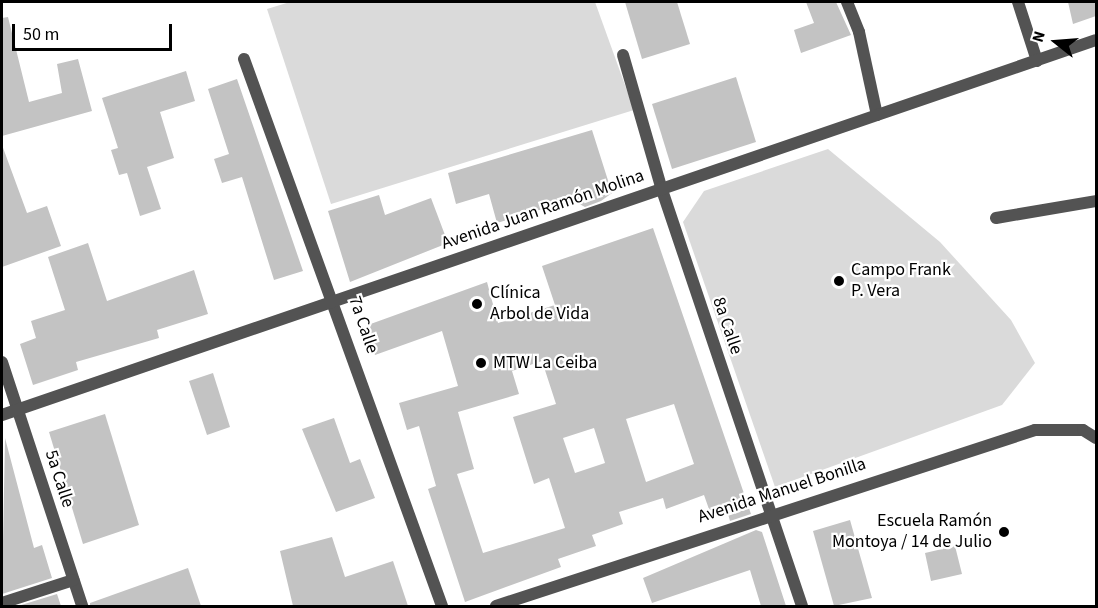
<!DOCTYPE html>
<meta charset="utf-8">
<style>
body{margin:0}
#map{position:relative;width:1098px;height:608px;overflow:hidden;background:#fff;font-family:"Source Sans 3",sans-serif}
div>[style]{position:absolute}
.green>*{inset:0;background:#dadada}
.building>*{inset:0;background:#c3c3c3}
.minor>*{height:12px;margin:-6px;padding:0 6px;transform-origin:6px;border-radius:6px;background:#535353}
.dots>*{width:16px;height:16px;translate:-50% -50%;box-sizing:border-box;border:3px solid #fff;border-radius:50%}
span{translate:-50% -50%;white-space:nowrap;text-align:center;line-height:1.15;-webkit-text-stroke:4.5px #fff;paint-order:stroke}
.street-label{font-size:18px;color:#000}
.poi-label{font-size:18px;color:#000}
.left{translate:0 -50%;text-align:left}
.right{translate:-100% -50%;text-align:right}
.frame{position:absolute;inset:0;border:3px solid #000;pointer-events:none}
.north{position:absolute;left:1026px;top:12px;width:60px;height:60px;-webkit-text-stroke:4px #fff;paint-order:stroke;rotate:287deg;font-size:16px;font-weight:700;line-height:24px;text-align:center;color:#000}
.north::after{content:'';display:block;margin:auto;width:21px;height:27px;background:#000;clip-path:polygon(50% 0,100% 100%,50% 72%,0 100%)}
.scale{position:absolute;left:12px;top:24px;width:160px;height:27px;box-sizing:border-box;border:3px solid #000;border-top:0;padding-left:8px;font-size:18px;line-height:21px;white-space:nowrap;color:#000;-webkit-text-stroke:4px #fff;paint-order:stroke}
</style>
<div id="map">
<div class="green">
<div style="clip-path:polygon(290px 2px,595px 2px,634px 110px,331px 204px,267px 9px)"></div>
<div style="clip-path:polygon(828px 149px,940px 242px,1011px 320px,1035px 363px,1002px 405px,775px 487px,683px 222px,704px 191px)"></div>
</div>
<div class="building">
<div style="clip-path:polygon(625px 2px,677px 2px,690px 44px,642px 59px)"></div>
<div style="clip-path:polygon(806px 2px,836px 2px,851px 35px,801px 53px,794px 30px,814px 23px)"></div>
<div style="clip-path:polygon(1068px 2px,1096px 2px,1096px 16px,1073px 24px)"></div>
<div style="clip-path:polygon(8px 17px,29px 102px,62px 93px,57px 64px,78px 59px,92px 111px,2px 136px,2px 18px)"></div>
<div style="clip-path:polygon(186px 71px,195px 101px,160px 112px,174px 158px,147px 167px,161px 209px,140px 216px,127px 173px,119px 175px,111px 150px,118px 148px,102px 98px)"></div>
<div style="clip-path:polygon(736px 77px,756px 142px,672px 169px,652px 104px)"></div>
<div style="clip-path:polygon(237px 79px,303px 271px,274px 280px,242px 177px,222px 183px,214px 159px,229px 154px,208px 89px)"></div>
<div style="clip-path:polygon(592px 130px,612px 193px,601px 201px,585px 207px,572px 200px,497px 223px,489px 194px,456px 204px,448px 173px)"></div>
<div style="clip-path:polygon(2px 145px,27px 213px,47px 206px,61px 246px,2px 267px)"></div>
<div style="clip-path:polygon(379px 195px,385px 215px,431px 198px,448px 243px,350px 282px,328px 211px)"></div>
<div style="clip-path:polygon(evenodd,653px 228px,751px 514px,730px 521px,726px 507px,710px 512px,704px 495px,666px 509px,663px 498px,619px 512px,623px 524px,592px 535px,596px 546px,558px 559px,561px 567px,465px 602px,428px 489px,436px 486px,419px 426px,407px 430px,399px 403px,458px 386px,442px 331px,375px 355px,365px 326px,487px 282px,498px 323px,555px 305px,542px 266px,653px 228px,542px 361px,556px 404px,513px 417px,534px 484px,549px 478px,565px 528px,483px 553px,457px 474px,474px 469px,458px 412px,519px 394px,512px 371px,542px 361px,653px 228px,674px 404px,694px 464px,646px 482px,626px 419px,674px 404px,653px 228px,594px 428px,605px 463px,575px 473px,563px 438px,594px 428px)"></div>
<div style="clip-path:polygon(88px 243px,107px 301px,194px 270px,208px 314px,157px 330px,159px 338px,76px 362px,78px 370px,33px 385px,20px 344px,36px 338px,31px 321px,65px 310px,48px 257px)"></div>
<div style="clip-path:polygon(213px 373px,230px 427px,207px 435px,189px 381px)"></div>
<div style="clip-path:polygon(105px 414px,139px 525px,83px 544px,49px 432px)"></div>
<div style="clip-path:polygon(334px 418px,350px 463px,360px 459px,375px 498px,336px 512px,302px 429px)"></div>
<div style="clip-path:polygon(5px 438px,34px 548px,42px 545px,52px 578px,2px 594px)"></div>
<div style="clip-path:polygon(850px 520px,872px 598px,834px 606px,813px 531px)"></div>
<div style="clip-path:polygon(756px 530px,762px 532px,786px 606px,761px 606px,750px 570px,652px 603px,643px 578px)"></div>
<div style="clip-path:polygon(332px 537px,345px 577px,393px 561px,408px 606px,293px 606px,280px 551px)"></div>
<div style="clip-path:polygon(955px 546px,962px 574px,931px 581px,925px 553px)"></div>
<div style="clip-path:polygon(188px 568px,201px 606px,90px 606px,90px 603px)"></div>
<div style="clip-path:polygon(57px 594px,61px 606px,18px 606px)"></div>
</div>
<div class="minor">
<div style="left:847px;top:2px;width:32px;rotate:68deg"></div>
<div style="left:859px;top:32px;width:85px;rotate:77.8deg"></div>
<div style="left:1018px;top:2px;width:62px;rotate:72.1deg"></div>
<div style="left:623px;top:55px;width:137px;rotate:73.9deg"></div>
<div style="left:661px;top:187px;width:442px;rotate:71.4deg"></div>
<div style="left:244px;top:59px;width:582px;rotate:70.1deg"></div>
<div style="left:996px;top:218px;width:101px;rotate:-9.6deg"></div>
<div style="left:2px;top:362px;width:257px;rotate:71.8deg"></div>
<div style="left:2px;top:415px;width:1156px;rotate:-18.92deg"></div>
<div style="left:2px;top:603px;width:75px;rotate:-17.9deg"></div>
<div style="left:496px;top:606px;width:567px;rotate:-18.08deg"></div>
<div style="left:1035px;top:430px;width:48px"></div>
<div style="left:1083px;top:430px;width:15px;rotate:32deg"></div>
</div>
<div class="dots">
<div style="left:839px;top:281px;background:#000"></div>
<div style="left:477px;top:304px;background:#000"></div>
<div style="left:481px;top:363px;background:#000"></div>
<div style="left:1004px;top:532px;background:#000"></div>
</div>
<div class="street-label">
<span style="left:543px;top:210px;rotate:-19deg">Avenida Juan Ramón Molina</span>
<span style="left:363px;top:325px;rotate:71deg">7a Calle</span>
<span style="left:727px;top:326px;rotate:71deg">8a Calle</span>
<span style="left:59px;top:479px;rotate:72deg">5a Calle</span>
<span style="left:782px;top:491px;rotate:-18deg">Avenida Manuel Bonilla</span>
</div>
<div class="poi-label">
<span class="left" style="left:851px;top:281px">Campo Frank<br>P. Vera</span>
<span class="left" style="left:490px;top:304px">Clínica<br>Arbol de Vida</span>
<span class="left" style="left:493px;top:363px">MTW La Ceiba</span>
<span class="right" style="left:992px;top:532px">Escuela Ramón<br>Montoya / 14 de Julio</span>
</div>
<div class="frame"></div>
<div class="north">N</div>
<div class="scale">50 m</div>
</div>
